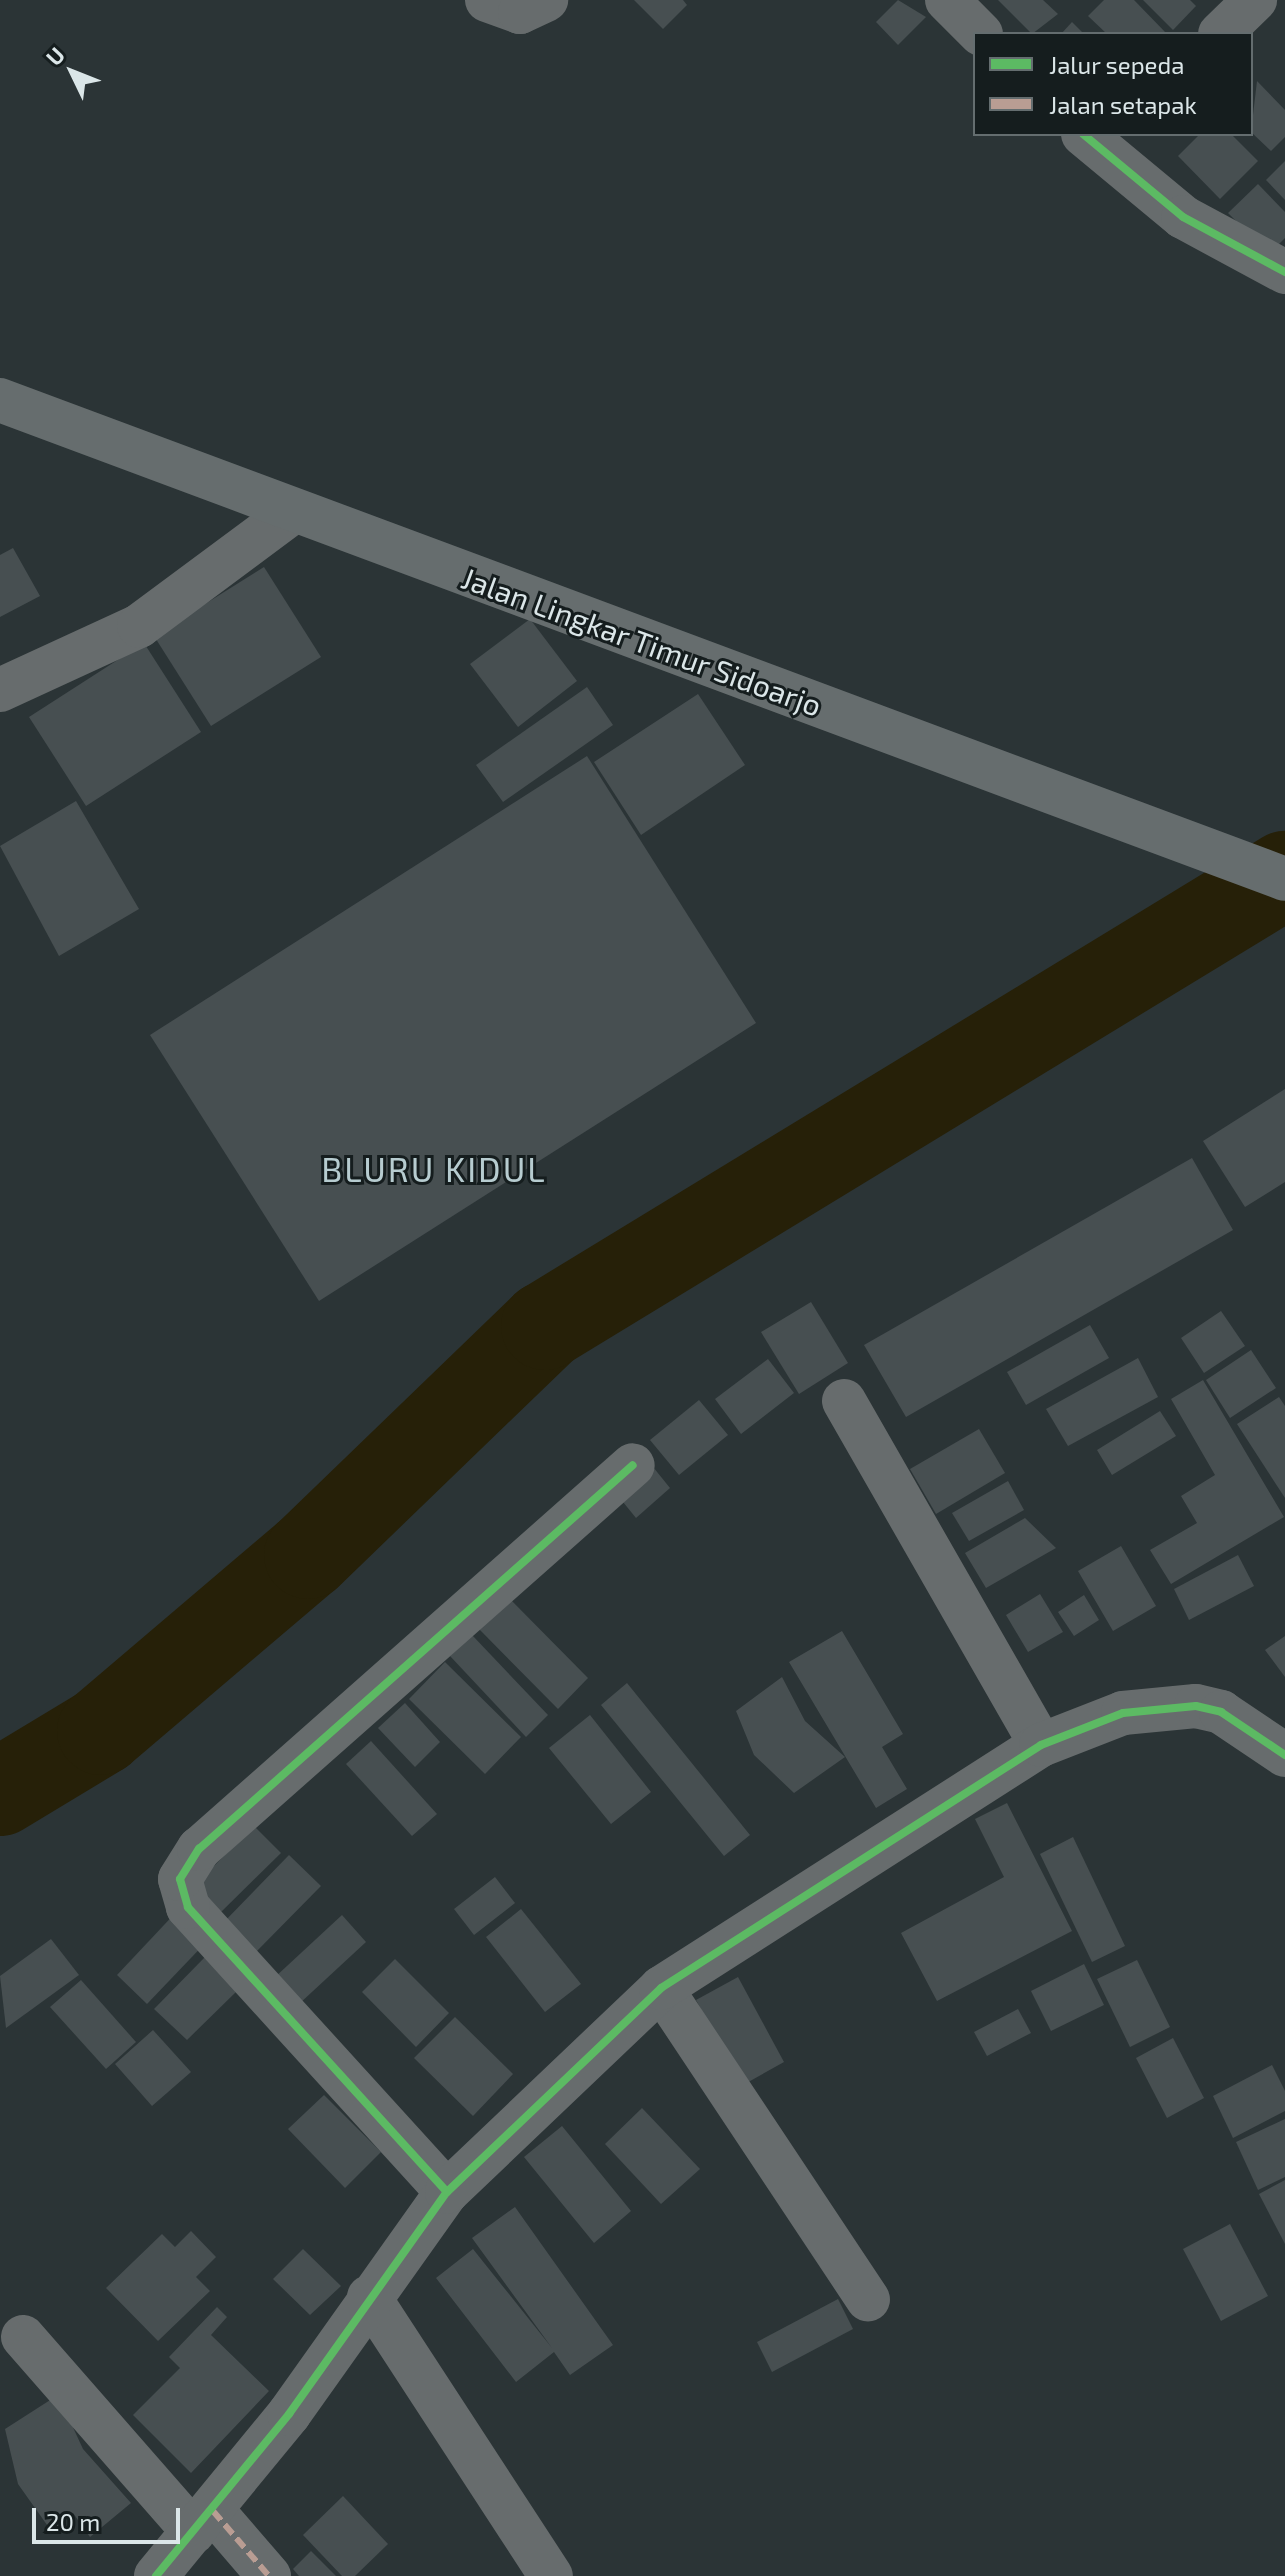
<!DOCTYPE html>
<style>
body{margin:0}
#map{position:relative;width:1285px;height:2576px;overflow:hidden;background:#2b3436;font-family:"Exo 2",sans-serif}
div>[style]{position:absolute}
.river>*{height:88px;margin:-44px;padding:0 44px;transform-origin:44px;border-radius:44px;background:#262008}
.building>*{inset:0;background:#474f51}
.minor>*{height:44px;margin:-22px;padding:0 22px;transform-origin:22px;border-radius:22px;background:#676c6d}
.major>*{height:44px;margin:-22px;padding:0 22px;transform-origin:22px;border-radius:22px;background:#666d6e}
.quiet>*{height:6px;margin-top:-3px;transform-origin:0;background:repeating-linear-gradient(90deg,#b99d93 0 12px,transparent 0 18px)}
.cycleway>*{height:8px;margin:-4px;padding:0 4px;transform-origin:4px;border-radius:4px;background:#5cba63}
span{translate:-50% -50%;white-space:nowrap;text-align:center;line-height:1.15;-webkit-text-stroke:6px #151d1e;paint-order:stroke}
.street-label{font-size:30px;color:#dbe6e8}
.quarter-label{font-size:34px;color:#b7ccd0;letter-spacing:2px}
.legend{position:absolute;left:973px;top:32px;width:280px;height:104px;box-sizing:border-box;background:#151d1e;border:2px solid #646d6f;margin:0;padding:10px 14px;list-style:none;font-size:24px;color:#dbe6e8}
.legend li{display:flex;align-items:center;gap:16px;height:40px}
.legend b{width:40px;border:2px solid #646d6f}
.north{position:absolute;left:32px;top:32px;width:80px;height:80px;-webkit-text-stroke:6px #151d1e;paint-order:stroke;rotate:313deg;font-size:22px;font-weight:700;line-height:32px;text-align:center;color:#dbe6e8}
.north::after{content:'';display:block;margin:auto;width:28px;height:36px;background:#dbe6e8;clip-path:polygon(50% 0,100% 100%,50% 72%,0 100%)}
.scale{position:absolute;left:32px;top:2508px;width:148px;height:36px;box-sizing:border-box;border:4px solid #dbe6e8;border-top:0;padding-left:10px;font-size:24px;line-height:28px;white-space:nowrap;color:#dbe6e8;-webkit-text-stroke:6px #151d1e;paint-order:stroke}
</style>
<div id="map">
<div class="river">
<div style="left:0;top:1792px;width:118px;rotate:-31.1deg"></div>
<div style="left:101px;top:1731px;width:272px;rotate:-40.4deg"></div>
<div style="left:308px;top:1555px;width:330px;rotate:-44deg"></div>
<div style="left:545px;top:1326px;width:867px;rotate:-31.36deg"></div>
</div>
<div class="building">
<div style="clip-path:polygon(634px 0,683px 0,687px 5px,663px 29px)"></div>
<div style="clip-path:polygon(898px 0,926px 17px,898px 45px,876px 22px)"></div>
<div style="clip-path:polygon(998px 0,1043px 0,1058px 14px,1032px 34px)"></div>
<div style="clip-path:polygon(1104px 0,1134px 0,1167px 34px,1107px 34px,1088px 16px)"></div>
<div style="clip-path:polygon(1143px 0,1190px 0,1196px 6px,1173px 30px)"></div>
<div style="clip-path:polygon(1072px 22px,1084px 34px,1061px 34px)"></div>
<div style="clip-path:polygon(1257px 81px,1285px 110px,1285px 137px,1271px 151px,1251px 132px)"></div>
<div style="clip-path:polygon(1200px 134px,1231px 134px,1258px 161px,1220px 199px,1178px 156px)"></div>
<div style="clip-path:polygon(1285px 161px,1285px 200px,1266px 180px)"></div>
<div style="clip-path:polygon(1258px 184px,1285px 212px,1285px 238px,1269px 254px,1228px 213px)"></div>
<div style="clip-path:polygon(13px 548px,40px 596px,0 617px,0 555px)"></div>
<div style="clip-path:polygon(264px 567px,321px 657px,211px 726px,154px 636px)"></div>
<div style="clip-path:polygon(530px 619px,577px 681px,518px 727px,470px 664px)"></div>
<div style="clip-path:polygon(144px 643px,201px 732px,86px 806px,29px 717px)"></div>
<div style="clip-path:polygon(587px 687px,613px 725px,503px 802px,476px 765px)"></div>
<div style="clip-path:polygon(698px 694px,745px 765px,641px 835px,594px 762px)"></div>
<div style="clip-path:polygon(587px 756px,756px 1023px,319px 1301px,150px 1035px)"></div>
<div style="clip-path:polygon(76px 801px,139px 909px,59px 956px,0 846px)"></div>
<div style="clip-path:polygon(1285px 1089px,1285px 1182px,1245px 1207px,1203px 1141px)"></div>
<div style="clip-path:polygon(1192px 1158px,1233px 1230px,906px 1417px,864px 1345px)"></div>
<div style="clip-path:polygon(811px 1302px,848px 1363px,799px 1394px,761px 1332px)"></div>
<div style="clip-path:polygon(1221px 1311px,1245px 1346px,1204px 1373px,1181px 1338px)"></div>
<div style="clip-path:polygon(1090px 1325px,1109px 1358px,1026px 1405px,1007px 1372px)"></div>
<div style="clip-path:polygon(1251px 1350px,1276px 1388px,1230px 1418px,1206px 1380px)"></div>
<div style="clip-path:polygon(1138px 1358px,1158px 1397px,1068px 1446px,1046px 1409px)"></div>
<div style="clip-path:polygon(768px 1359px,794px 1393px,741px 1434px,715px 1399px)"></div>
<div style="clip-path:polygon(1203px 1380px,1284px 1517px,1171px 1584px,1150px 1550px,1197px 1523px,1181px 1496px,1215px 1475px,1171px 1399px)"></div>
<div style="clip-path:polygon(1279px 1397px,1285px 1406px,1285px 1498px,1237px 1424px)"></div>
<div style="clip-path:polygon(699px 1400px,728px 1435px,679px 1475px,650px 1440px)"></div>
<div style="clip-path:polygon(1160px 1411px,1176px 1436px,1112px 1475px,1097px 1450px)"></div>
<div style="clip-path:polygon(979px 1429px,1005px 1473px,936px 1514px,910px 1469px)"></div>
<div style="clip-path:polygon(645px 1457px,670px 1488px,636px 1518px,610px 1486px)"></div>
<div style="clip-path:polygon(1008px 1481px,1024px 1510px,969px 1541px,952px 1513px)"></div>
<div style="clip-path:polygon(1025px 1518px,1056px 1548px,986px 1588px,965px 1553px)"></div>
<div style="clip-path:polygon(1121px 1546px,1156px 1606px,1113px 1631px,1078px 1571px)"></div>
<div style="clip-path:polygon(1238px 1555px,1254px 1586px,1189px 1620px,1174px 1589px)"></div>
<div style="clip-path:polygon(1040px 1594px,1063px 1632px,1028px 1652px,1006px 1615px)"></div>
<div style="clip-path:polygon(1084px 1595px,1099px 1620px,1074px 1636px,1058px 1612px)"></div>
<div style="clip-path:polygon(508px 1597px,588px 1678px,558px 1709px,478px 1628px)"></div>
<div style="clip-path:polygon(842px 1631px,903px 1734px,882px 1747px,907px 1789px,876px 1808px,789px 1662px)"></div>
<div style="clip-path:polygon(472px 1635px,548px 1715px,526px 1737px,450px 1656px)"></div>
<div style="clip-path:polygon(1285px 1636px,1285px 1677px,1265px 1650px)"></div>
<div style="clip-path:polygon(445px 1662px,521px 1737px,485px 1774px,409px 1699px)"></div>
<div style="clip-path:polygon(782px 1677px,805px 1721px,845px 1757px,794px 1793px,754px 1755px,736px 1711px)"></div>
<div style="clip-path:polygon(627px 1683px,750px 1835px,724px 1856px,601px 1705px)"></div>
<div style="clip-path:polygon(405px 1703px,440px 1742px,415px 1767px,378px 1728px)"></div>
<div style="clip-path:polygon(590px 1715px,651px 1792px,611px 1824px,549px 1748px)"></div>
<div style="clip-path:polygon(371px 1741px,437px 1814px,412px 1836px,346px 1764px)"></div>
<div style="clip-path:polygon(1007px 1803px,1072px 1931px,937px 2001px,901px 1933px,1004px 1877px,975px 1819px)"></div>
<div style="clip-path:polygon(254px 1826px,281px 1853px,219px 1914px,192px 1888px)"></div>
<div style="clip-path:polygon(1073px 1837px,1125px 1946px,1092px 1962px,1040px 1854px)"></div>
<div style="clip-path:polygon(289px 1855px,321px 1886px,254px 1954px,222px 1924px)"></div>
<div style="clip-path:polygon(495px 1877px,515px 1903px,474px 1935px,454px 1909px)"></div>
<div style="clip-path:polygon(180px 1908px,211px 1937px,147px 2004px,117px 1975px)"></div>
<div style="clip-path:polygon(521px 1909px,581px 1984px,545px 2012px,486px 1937px)"></div>
<div style="clip-path:polygon(342px 1915px,366px 1942px,299px 2004px,274px 1978px)"></div>
<div style="clip-path:polygon(51px 1939px,79px 1975px,6px 2028px,0 1976px)"></div>
<div style="clip-path:polygon(205px 1957px,238px 1990px,187px 2040px,154px 2009px)"></div>
<div style="clip-path:polygon(395px 1959px,449px 2013px,416px 2047px,362px 1992px)"></div>
<div style="clip-path:polygon(1137px 1960px,1170px 2027px,1130px 2047px,1097px 1979px)"></div>
<div style="clip-path:polygon(1084px 1964px,1104px 2005px,1051px 2031px,1031px 1991px)"></div>
<div style="clip-path:polygon(738px 1977px,784px 2062px,743px 2085px,696px 2000px)"></div>
<div style="clip-path:polygon(81px 1980px,136px 2042px,106px 2069px,50px 2007px)"></div>
<div style="clip-path:polygon(1018px 2009px,1031px 2033px,987px 2056px,974px 2032px)"></div>
<div style="clip-path:polygon(455px 2017px,513px 2074px,473px 2116px,414px 2058px)"></div>
<div style="clip-path:polygon(153px 2030px,191px 2072px,152px 2106px,115px 2064px)"></div>
<div style="clip-path:polygon(1173px 2038px,1204px 2098px,1167px 2118px,1136px 2058px)"></div>
<div style="clip-path:polygon(1272px 2065px,1285px 2091px,1285px 2111px,1233px 2138px,1213px 2096px)"></div>
<div style="clip-path:polygon(324px 2095px,381px 2152px,345px 2188px,288px 2129px)"></div>
<div style="clip-path:polygon(642px 2108px,700px 2169px,661px 2204px,605px 2144px)"></div>
<div style="clip-path:polygon(1285px 2119px,1285px 2177px,1258px 2190px,1236px 2142px)"></div>
<div style="clip-path:polygon(562px 2126px,631px 2211px,594px 2243px,524px 2157px)"></div>
<div style="clip-path:polygon(1285px 2180px,1285px 2244px,1259px 2194px)"></div>
<div style="clip-path:polygon(515px 2207px,613px 2345px,570px 2375px,554px 2352px,516px 2382px,436px 2278px,473px 2249px,552px 2348px,472px 2238px)"></div>
<div style="clip-path:polygon(1230px 2224px,1268px 2296px,1221px 2321px,1183px 2249px)"></div>
<div style="clip-path:polygon(191px 2231px,216px 2257px,196px 2277px,210px 2291px,158px 2341px,106px 2288px,162px 2234px,175px 2247px)"></div>
<div style="clip-path:polygon(303px 2249px,341px 2286px,310px 2315px,273px 2279px)"></div>
<div style="clip-path:polygon(838px 2299px,853px 2329px,772px 2372px,757px 2342px)"></div>
<div style="clip-path:polygon(217px 2307px,227px 2317px,211px 2335px,269px 2391px,191px 2473px,133px 2415px,180px 2368px,169px 2357px)"></div>
<div style="clip-path:polygon(58px 2395px,83px 2449px,131px 2503px,90px 2537px,73px 2513px,52px 2532px,18px 2484px,5px 2429px)"></div>
<div style="clip-path:polygon(343px 2496px,388px 2544px,355px 2576px,342px 2576px,303px 2535px)"></div>
<div style="clip-path:polygon(311px 2551px,336px 2576px,299px 2576px,293px 2569px)"></div>
</div>
<div class="minor">
<div style="left:487px;top:0;width:35px;rotate:20deg"></div>
<div style="left:520px;top:12px;width:29px;rotate:-25deg"></div>
<div style="left:947px;top:0;width:48px;rotate:45deg"></div>
<div style="left:1220px;top:34px;width:49px;rotate:-44.2deg"></div>
<div style="left:1083px;top:134px;width:130px;rotate:39.7deg"></div>
<div style="left:1183px;top:217px;width:116px;rotate:28.3deg"></div>
<div style="left:0;top:690px;width:153px;rotate:-24.7deg"></div>
<div style="left:139px;top:626px;width:193px;rotate:-36.6deg"></div>
<div style="left:844px;top:1401px;width:396px;rotate:60.2deg"></div>
<div style="left:661px;top:1988px;width:374px;rotate:56.4deg"></div>
<div style="left:447px;top:2192px;width:385px;rotate:-132.3deg"></div>
<div style="left:188px;top:1907px;width:29px;rotate:-106deg"></div>
<div style="left:180px;top:1879px;width:36px;rotate:-58deg"></div>
<div style="left:199px;top:1849px;width:579px;rotate:-41.5deg"></div>
<div style="left:369px;top:2297px;width:333px;rotate:56.9deg"></div>
<div style="left:23px;top:2337px;width:259px;rotate:48.8deg"></div>
<div style="left:213px;top:2511px;width:86px;rotate:49.3deg"></div>
<div style="left:156px;top:2576px;width:210px;rotate:-50.6deg"></div>
<div style="left:289px;top:2414px;width:272px;rotate:-54.6deg"></div>
<div style="left:447px;top:2192px;width:296px;rotate:-43.6deg"></div>
<div style="left:661px;top:1988px;width:451px;rotate:-32.6deg"></div>
<div style="left:1041px;top:1745px;width:88px;rotate:-21.3deg"></div>
<div style="left:1123px;top:1713px;width:73px;rotate:-5.5deg"></div>
<div style="left:1196px;top:1706px;width:26px;rotate:13deg"></div>
<div style="left:1221px;top:1712px;width:77px;rotate:33.9deg"></div>
</div>
<div class="major">
<div style="left:0;top:400px;width:1371px;rotate:20.44deg"></div>
</div>
<div class="quiet">
<div style="left:213px;top:2511px;width:86px;rotate:49.3deg"></div>
</div>
<div class="cycleway">
<div style="left:1083px;top:134px;width:130px;rotate:39.7deg"></div>
<div style="left:1183px;top:217px;width:116px;rotate:28.3deg"></div>
<div style="left:447px;top:2192px;width:385px;rotate:-132.3deg"></div>
<div style="left:188px;top:1907px;width:29px;rotate:-106deg"></div>
<div style="left:180px;top:1879px;width:36px;rotate:-58deg"></div>
<div style="left:199px;top:1849px;width:579px;rotate:-41.5deg"></div>
<div style="left:156px;top:2576px;width:210px;rotate:-50.6deg"></div>
<div style="left:289px;top:2414px;width:272px;rotate:-54.6deg"></div>
<div style="left:447px;top:2192px;width:296px;rotate:-43.6deg"></div>
<div style="left:661px;top:1988px;width:451px;rotate:-32.6deg"></div>
<div style="left:1041px;top:1745px;width:88px;rotate:-21.3deg"></div>
<div style="left:1123px;top:1713px;width:73px;rotate:-5.5deg"></div>
<div style="left:1196px;top:1706px;width:26px;rotate:13deg"></div>
<div style="left:1221px;top:1712px;width:77px;rotate:33.9deg"></div>
</div>
<div class="street-label">
<span style="left:642px;top:641px;rotate:20deg">Jalan Lingkar Timur Sidoarjo</span>
</div>
<div class="quarter-label">
<span style="left:434px;top:1169px">BLURU KIDUL</span>
</div>
<ul class="legend">
<li><b style="height:10px;background:#5cba63"></b>Jalur sepeda</li>
<li><b style="height:10px;background:#b99d93"></b>Jalan setapak</li>
</ul>
<div class="north">U</div>
<div class="scale">20 m</div>
</div>
